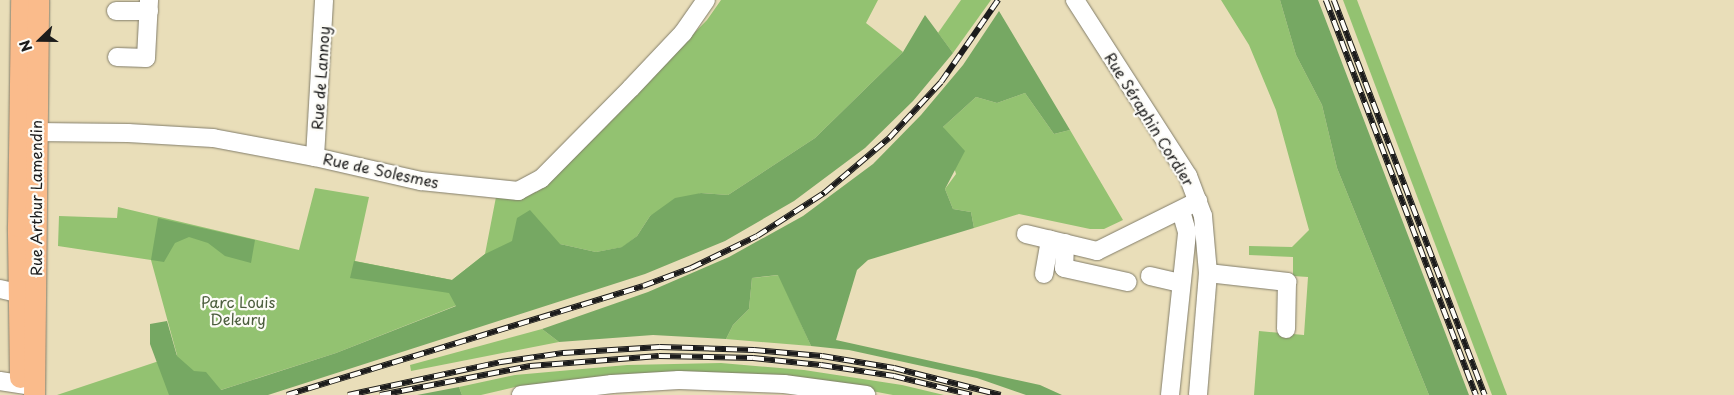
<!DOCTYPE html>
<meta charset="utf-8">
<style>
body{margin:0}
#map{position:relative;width:1734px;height:395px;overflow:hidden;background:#e9deb9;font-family:"Playpen Sans",sans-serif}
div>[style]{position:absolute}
.green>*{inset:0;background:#93c271}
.forest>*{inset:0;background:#76a863}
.roads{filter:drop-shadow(0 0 1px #827d6a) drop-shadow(0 0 1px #827d6a)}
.minor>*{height:18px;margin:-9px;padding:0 9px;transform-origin:9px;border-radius:9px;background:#fff}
.major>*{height:21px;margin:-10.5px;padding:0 10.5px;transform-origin:10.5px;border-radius:10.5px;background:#fabb8b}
.rail>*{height:5.5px;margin-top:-2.75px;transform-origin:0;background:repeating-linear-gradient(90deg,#fdfcf7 0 11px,#1c1c1c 0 22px);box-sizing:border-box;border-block:1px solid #1c1c1c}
span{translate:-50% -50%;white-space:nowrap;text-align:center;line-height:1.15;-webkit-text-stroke:4.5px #fdfcf7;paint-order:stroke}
.street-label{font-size:15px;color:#1c1c1c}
.park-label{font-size:15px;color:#4c5e3e}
.north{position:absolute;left:15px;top:15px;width:50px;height:50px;-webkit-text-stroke:4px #fdfcf7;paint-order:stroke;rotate:248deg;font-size:14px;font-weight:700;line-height:20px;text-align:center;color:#1c1c1c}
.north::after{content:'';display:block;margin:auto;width:18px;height:22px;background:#1c1c1c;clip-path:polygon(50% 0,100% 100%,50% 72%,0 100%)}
</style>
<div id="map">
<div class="green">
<div style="clip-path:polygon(721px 0,878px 0,866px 23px,903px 52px,815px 138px,728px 195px,701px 193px,650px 216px,637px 236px,623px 247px,596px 252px,560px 244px,546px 270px,336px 353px,205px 395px,57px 395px,177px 355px,151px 260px,58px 246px,59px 216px,117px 218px,118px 207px,299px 250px,315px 188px,369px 197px,355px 261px,452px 280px,485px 254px,496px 197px,541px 188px,707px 20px)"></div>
<div style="clip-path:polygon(961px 0,991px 0,953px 53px,938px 33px)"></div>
<div style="clip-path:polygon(1221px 0,1280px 0,1296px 55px,1322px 105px,1337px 168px,1429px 395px,1254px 395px,1259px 331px,1304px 335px,1308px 277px,1293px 276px,1293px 257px,1249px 255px,1249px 246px,1292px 247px,1309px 230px,1276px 110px,1249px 45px)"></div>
<div style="clip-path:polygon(1343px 0,1357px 0,1507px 395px,1492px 395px)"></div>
<div style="clip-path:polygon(1025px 93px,1054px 134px,1070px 130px,1123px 220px,1104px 229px,1090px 229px,1019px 214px,974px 228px,971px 212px,953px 209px,945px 189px,956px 174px,943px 127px,976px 97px,997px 103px)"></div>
<div style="clip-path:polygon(779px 275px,811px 346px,726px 339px,733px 325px,749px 309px,752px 278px)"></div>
<div style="clip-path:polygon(542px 329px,559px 342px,411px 371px,410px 365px)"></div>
<div style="clip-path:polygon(721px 363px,804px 370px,902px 385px,944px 395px,893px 395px,802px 378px,723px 374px,629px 374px,515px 387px,481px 395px,462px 395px,459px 387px,515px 375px,627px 365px)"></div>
</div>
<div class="forest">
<div style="clip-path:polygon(1280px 0,1318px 0,1469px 395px,1429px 395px,1337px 168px,1322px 105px,1296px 55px)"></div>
<div style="clip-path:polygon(999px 11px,1070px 130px,1054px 134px,1025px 93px,997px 103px,976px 97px,943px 127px,965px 151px,945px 189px,953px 209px,971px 212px,974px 228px,868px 260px,857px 270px,836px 340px,1040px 385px,1062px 395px,1026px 395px,977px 378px,849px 350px,811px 346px,778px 275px,752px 278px,749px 309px,733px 325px,726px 339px,653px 335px,559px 342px,542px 329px,648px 292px,729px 257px,803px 216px,873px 164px,921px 115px,963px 65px)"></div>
<div style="clip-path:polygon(925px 15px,953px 53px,913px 101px,865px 148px,794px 201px,725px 241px,645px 274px,268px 395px,169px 395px,150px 344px,150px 324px,167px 321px,177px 356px,194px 371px,206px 372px,221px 390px,336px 353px,456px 306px,449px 293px,350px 278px,354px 261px,452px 280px,485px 254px,512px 241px,517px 218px,530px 210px,560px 244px,596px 252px,622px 247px,637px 236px,650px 216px,675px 198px,701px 193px,728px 195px,815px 138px,903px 52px)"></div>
<div style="clip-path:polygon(158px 218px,255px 240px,251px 263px,225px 256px,208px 243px,189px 237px,175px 243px,164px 262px,151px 260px)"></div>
<div style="clip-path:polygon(459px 387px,462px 395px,417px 395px)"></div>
</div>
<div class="roads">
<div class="minor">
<div style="left:1075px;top:0;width:209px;rotate:57.3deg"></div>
<div style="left:1188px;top:176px;width:43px;rotate:69.4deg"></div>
<div style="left:1203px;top:216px;width:57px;rotate:85deg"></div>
<div style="left:1208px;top:273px;width:122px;rotate:94.7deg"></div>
<div style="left:116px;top:11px;width:33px"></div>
<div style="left:117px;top:57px;width:29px;rotate:2deg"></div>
<div style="left:146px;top:58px;width:58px;rotate:-87deg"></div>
<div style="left:35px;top:132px;width:93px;rotate:0.6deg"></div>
<div style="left:128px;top:133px;width:85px;rotate:3.4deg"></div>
<div style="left:213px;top:138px;width:104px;rotate:10.6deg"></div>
<div style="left:315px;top:157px;width:109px;rotate:12.8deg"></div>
<div style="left:421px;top:181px;width:98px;rotate:5.9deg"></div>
<div style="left:518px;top:191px;width:26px;rotate:-28deg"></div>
<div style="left:541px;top:179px;width:128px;rotate:-45.3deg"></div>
<div style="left:631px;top:88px;width:76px;rotate:-46.6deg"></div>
<div style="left:683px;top:33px;width:40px;rotate:-55.1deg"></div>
<div style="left:315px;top:157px;width:157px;rotate:-86.7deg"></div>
<div style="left:1026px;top:234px;width:73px;rotate:13.5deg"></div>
<div style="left:1097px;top:251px;width:113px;rotate:-26.3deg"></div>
<div style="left:1065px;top:243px;width:25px;rotate:92deg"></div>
<div style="left:1064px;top:268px;width:65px;rotate:12.5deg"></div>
<div style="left:1208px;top:273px;width:80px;rotate:6.5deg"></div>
<div style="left:1287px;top:282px;width:47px;rotate:91.2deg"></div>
<div style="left:1044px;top:274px;width:35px;rotate:-80deg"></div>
<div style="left:1150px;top:276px;width:32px;rotate:13deg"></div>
<div style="left:0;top:289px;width:32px;rotate:13deg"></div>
<div style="left:0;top:381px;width:33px;rotate:9deg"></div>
<div style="left:521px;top:395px;width:92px;rotate:-6.9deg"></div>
<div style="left:612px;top:384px;width:67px;rotate:-3.4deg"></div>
<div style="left:679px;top:380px;width:105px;rotate:2.2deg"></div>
<div style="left:784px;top:384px;width:83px;rotate:7.6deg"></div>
<div style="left:1170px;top:395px;width:164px;rotate:-84deg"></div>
<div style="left:1187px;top:232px;width:22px;rotate:-106deg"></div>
</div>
<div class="major">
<div style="left:20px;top:377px;width:151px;rotate:-90.8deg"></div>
<div style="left:18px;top:226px;width:226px;rotate:-89.2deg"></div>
<div style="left:34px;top:395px;width:395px;rotate:-89.4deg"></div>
</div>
</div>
<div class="rail">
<div style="left:1326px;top:0;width:423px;rotate:69.2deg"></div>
<div style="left:1334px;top:0;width:423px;rotate:69.1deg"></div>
<div style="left:287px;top:395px;width:372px;rotate:-17deg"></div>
<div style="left:643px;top:286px;width:51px;rotate:-20.6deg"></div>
<div style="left:691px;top:268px;width:73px;rotate:-25.9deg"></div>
<div style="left:757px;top:236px;width:80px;rotate:-32.7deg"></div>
<div style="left:824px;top:193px;width:85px;rotate:-40.2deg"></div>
<div style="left:889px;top:138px;width:76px;rotate:-47.1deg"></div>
<div style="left:941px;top:82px;width:100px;rotate:-55.2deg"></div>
<div style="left:348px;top:395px;width:157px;rotate:-12.2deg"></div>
<div style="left:501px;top:362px;width:63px;rotate:-8.3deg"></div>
<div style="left:563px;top:353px;width:97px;rotate:-3.5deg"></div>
<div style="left:660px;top:347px;width:94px;rotate:1.8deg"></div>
<div style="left:754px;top:350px;width:68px;rotate:5deg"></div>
<div style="left:822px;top:356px;width:73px;rotate:9.5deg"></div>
<div style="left:894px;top:368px;width:110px;rotate:14.2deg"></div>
<div style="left:380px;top:395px;width:153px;rotate:-10.9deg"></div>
<div style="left:530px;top:366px;width:129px;rotate:-4.4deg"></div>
<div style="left:659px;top:356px;width:94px;rotate:1.2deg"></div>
<div style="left:753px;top:358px;width:68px;rotate:5.9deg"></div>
<div style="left:821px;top:365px;width:74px;rotate:8.6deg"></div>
<div style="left:894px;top:376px;width:80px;rotate:13.7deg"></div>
</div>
<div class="street-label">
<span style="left:320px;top:78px;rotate:-86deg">Rue de Lannoy</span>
<span style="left:1150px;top:119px;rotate:58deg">Rue Séraphin Cordier</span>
<span style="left:381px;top:170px;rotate:12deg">Rue de Solesmes</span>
<span style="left:36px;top:198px;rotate:-90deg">Rue Arthur Lamendin</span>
</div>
<div class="park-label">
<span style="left:238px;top:310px">Parc Louis<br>Deleury</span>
</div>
<div class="north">N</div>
</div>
